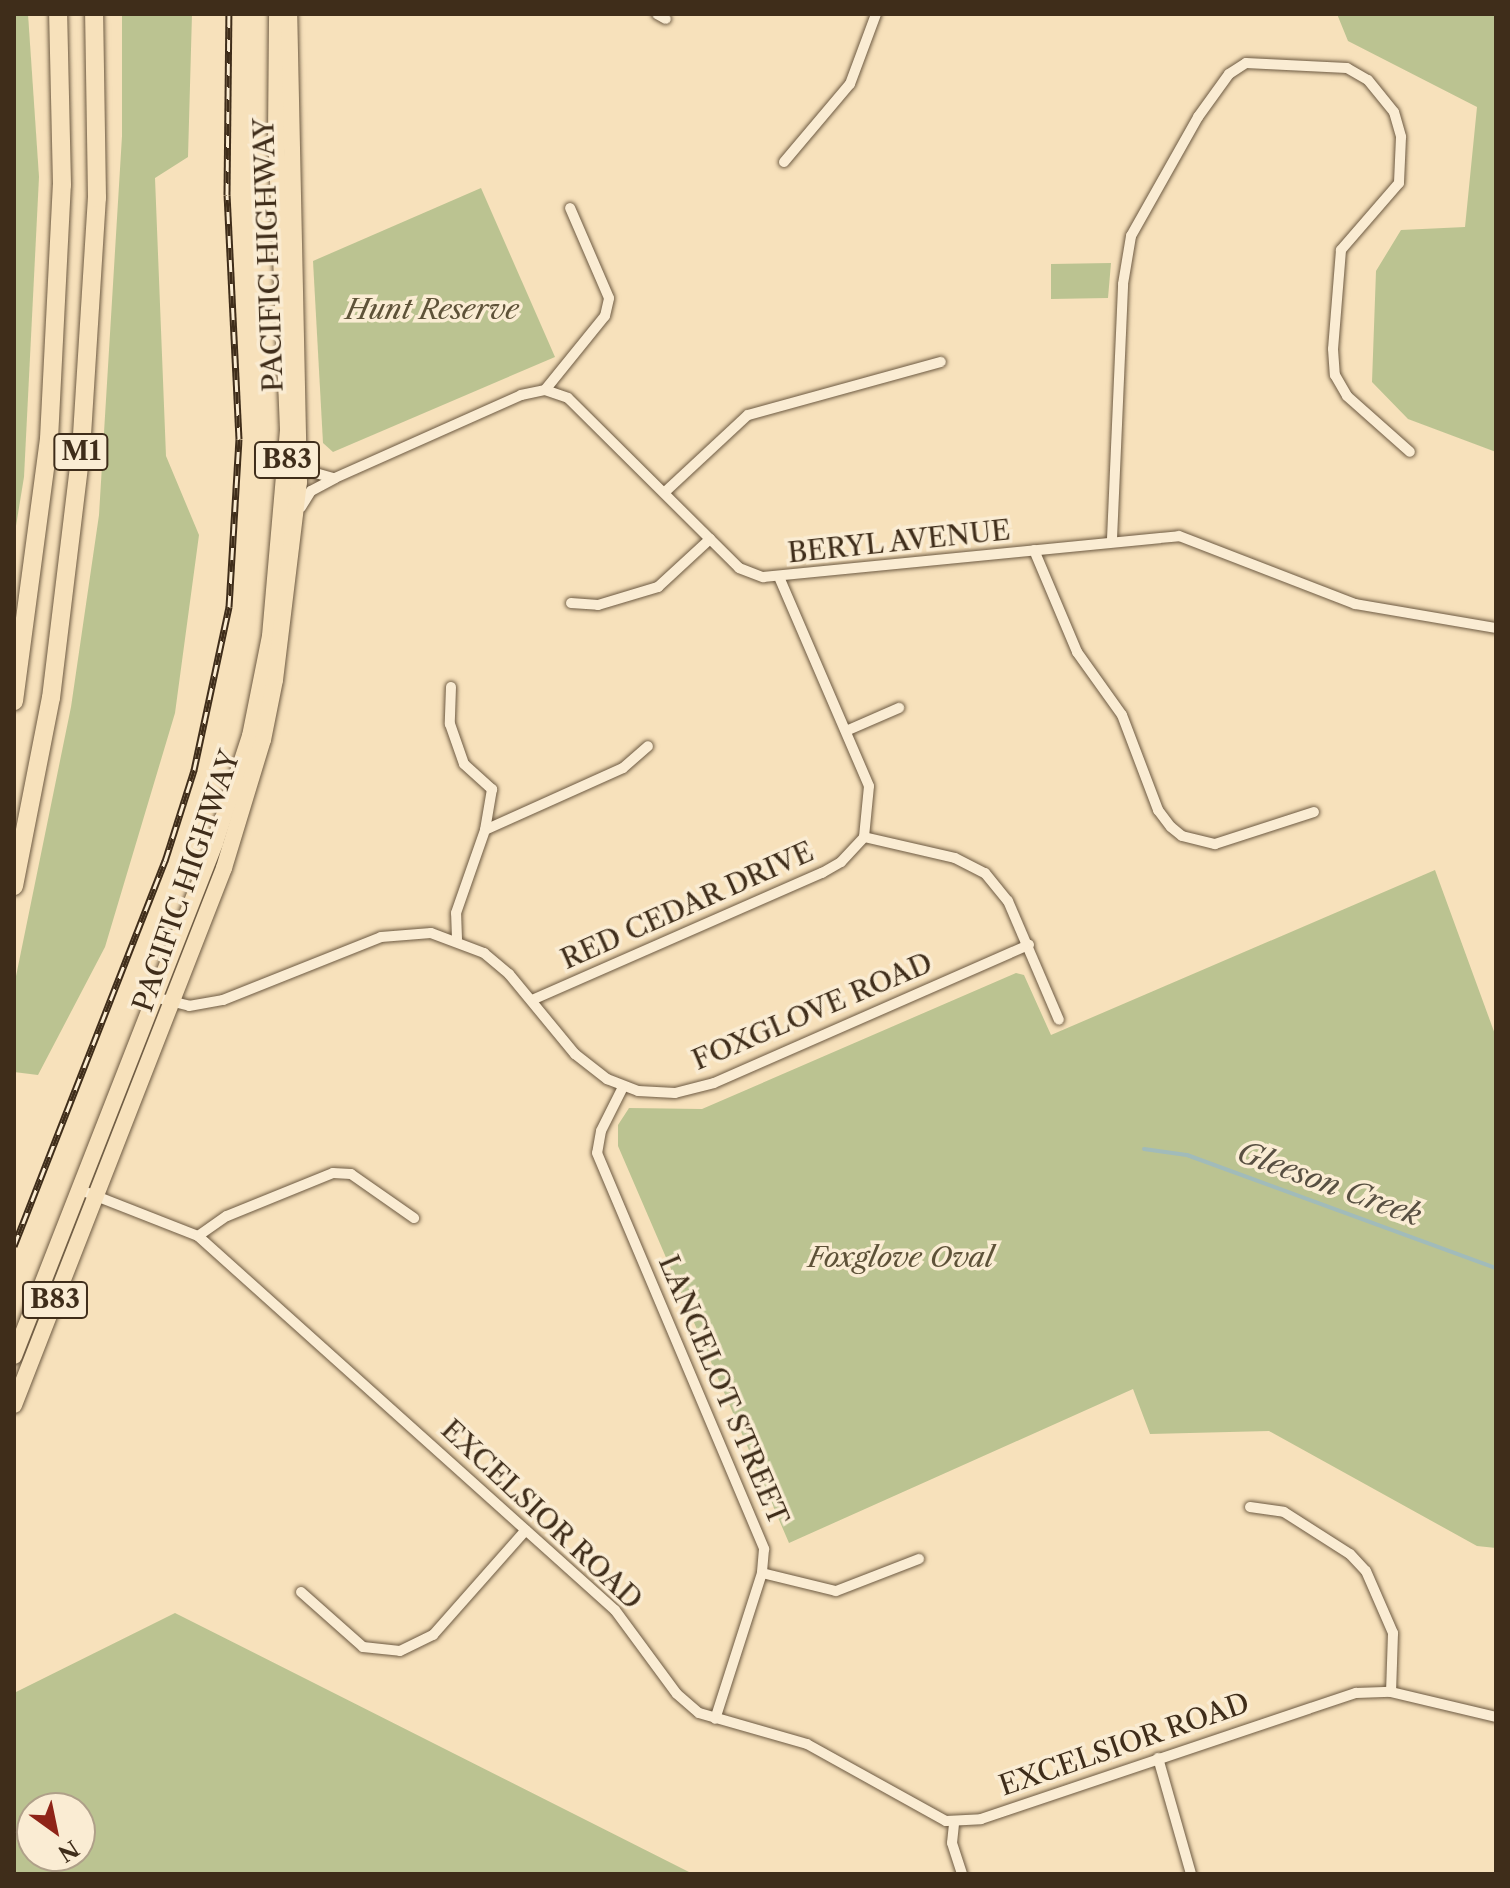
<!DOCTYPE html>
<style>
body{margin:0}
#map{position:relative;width:1510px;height:1888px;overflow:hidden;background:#f7e1bb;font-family:"Libre Caslon Text",serif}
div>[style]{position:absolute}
.green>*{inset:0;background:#bbc391}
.stream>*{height:4px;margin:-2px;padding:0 2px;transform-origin:2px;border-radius:2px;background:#a1bbba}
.roads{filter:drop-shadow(0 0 2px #6d5a42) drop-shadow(0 0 2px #6d5a42)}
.minor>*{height:10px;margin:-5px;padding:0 5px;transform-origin:5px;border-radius:5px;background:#faecd3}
.primary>*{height:16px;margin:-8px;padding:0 8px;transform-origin:8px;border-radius:8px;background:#f7e1bb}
.motorway>*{height:18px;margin:-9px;padding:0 9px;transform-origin:9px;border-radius:9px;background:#f7e1bb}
.rail>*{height:7px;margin-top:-3.5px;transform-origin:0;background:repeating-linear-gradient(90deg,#faecd3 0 12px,#3f2d1a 0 24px);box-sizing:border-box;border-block:2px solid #3f2d1a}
span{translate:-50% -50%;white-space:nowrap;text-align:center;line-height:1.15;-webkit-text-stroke:7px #faecd3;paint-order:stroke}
.shield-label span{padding:2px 6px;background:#faecd3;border:2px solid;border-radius:6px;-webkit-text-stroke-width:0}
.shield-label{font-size:26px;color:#3f2d1a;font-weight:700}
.street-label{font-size:28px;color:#3f2d1a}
.park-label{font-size:28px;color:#5e5238;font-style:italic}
.water-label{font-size:30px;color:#585042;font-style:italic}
.frame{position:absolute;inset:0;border:16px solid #3f2d1a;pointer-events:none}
.north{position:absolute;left:16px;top:1792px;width:80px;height:80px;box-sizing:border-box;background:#faecd3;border:2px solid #afa089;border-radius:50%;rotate:147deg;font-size:22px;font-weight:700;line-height:32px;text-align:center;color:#3f2d1a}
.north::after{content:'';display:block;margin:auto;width:28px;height:36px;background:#8f2418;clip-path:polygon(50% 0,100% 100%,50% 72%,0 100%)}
</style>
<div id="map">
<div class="green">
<div style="clip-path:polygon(14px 14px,28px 14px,39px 177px,24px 477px,14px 538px)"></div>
<div style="clip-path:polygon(122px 14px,192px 14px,188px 157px,155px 178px,166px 456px,199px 535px,175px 713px,105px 947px,38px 1075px,14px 1072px,14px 986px,71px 707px,99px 515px,122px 136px)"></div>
<div style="clip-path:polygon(1337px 14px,1496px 14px,1496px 452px,1408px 419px,1372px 382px,1376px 271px,1401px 230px,1465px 227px,1477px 107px,1348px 41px)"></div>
<div style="clip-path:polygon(481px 188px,555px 357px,333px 452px,323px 443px,313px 261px)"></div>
<div style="clip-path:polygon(1111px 263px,1108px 298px,1051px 299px,1051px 264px)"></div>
<div style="clip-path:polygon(1435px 870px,1496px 1037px,1496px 1548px,1477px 1546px,1269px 1431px,1150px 1434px,1133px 1389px,789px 1543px,618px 1146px,618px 1125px,629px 1108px,702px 1109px,1016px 973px,1024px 975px,1051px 1035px)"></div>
<div style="clip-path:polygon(evenodd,175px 1613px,693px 1874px,14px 1874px,14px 1693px,175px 1613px,32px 1808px,80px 1808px,80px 1856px,32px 1856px,32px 1808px)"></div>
</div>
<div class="stream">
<div style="left:1144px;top:1149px;width:43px;rotate:7.9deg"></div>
<div style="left:1187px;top:1155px;width:329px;rotate:20.1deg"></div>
</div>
<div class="roads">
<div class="minor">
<div style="left:657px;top:14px;width:10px;rotate:29deg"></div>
<div style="left:784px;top:162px;width:102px;rotate:-49.8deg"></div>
<div style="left:850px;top:84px;width:75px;rotate:-69.6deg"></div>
<div style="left:545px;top:390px;width:95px;rotate:-51deg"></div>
<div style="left:605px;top:316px;width:18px;rotate:-77deg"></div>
<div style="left:609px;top:298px;width:98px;rotate:-113.4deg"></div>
<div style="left:303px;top:453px;width:21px;rotate:65deg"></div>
<div style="left:312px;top:472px;width:22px;rotate:16deg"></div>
<div style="left:665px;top:492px;width:113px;rotate:-42.9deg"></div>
<div style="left:748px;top:415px;width:200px;rotate:-15.4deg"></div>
<div style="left:301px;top:507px;width:19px;rotate:-58deg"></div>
<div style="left:311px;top:491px;width:27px;rotate:-28deg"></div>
<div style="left:335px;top:478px;width:204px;rotate:-24deg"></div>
<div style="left:521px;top:395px;width:25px;rotate:-12deg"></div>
<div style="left:545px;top:390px;width:24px;rotate:19deg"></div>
<div style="left:568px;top:398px;width:241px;rotate:44.8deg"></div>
<div style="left:739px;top:568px;width:26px;rotate:21deg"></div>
<div style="left:763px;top:577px;width:418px;rotate:-5.6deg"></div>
<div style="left:1179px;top:536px;width:189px;rotate:21.1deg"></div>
<div style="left:1355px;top:604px;width:143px;rotate:9.7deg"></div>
<div style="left:1112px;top:539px;width:255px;rotate:-87.5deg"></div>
<div style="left:1123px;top:284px;width:49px;rotate:-80.5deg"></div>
<div style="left:1131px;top:236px;width:137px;rotate:-60.6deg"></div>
<div style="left:1198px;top:117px;width:53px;rotate:-54.2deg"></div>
<div style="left:1229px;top:74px;width:20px;rotate:-33deg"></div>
<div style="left:1246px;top:63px;width:101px;rotate:2.8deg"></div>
<div style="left:1347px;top:68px;width:24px;rotate:30deg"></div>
<div style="left:1368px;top:80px;width:41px;rotate:50.9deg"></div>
<div style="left:1394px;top:112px;width:26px;rotate:74deg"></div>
<div style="left:1401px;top:137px;width:46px;rotate:92.5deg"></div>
<div style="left:1399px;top:183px;width:89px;rotate:130.9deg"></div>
<div style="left:1341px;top:250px;width:99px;rotate:94.6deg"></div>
<div style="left:1333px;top:349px;width:26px;rotate:86deg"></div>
<div style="left:1335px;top:375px;width:24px;rotate:60deg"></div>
<div style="left:1347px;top:396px;width:84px;rotate:41.6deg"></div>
<div style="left:1034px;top:550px;width:111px;rotate:67.1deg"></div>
<div style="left:1077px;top:652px;width:77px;rotate:54.5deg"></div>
<div style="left:1122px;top:715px;width:102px;rotate:69.2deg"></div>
<div style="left:1158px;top:810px;width:21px;rotate:53deg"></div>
<div style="left:1171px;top:827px;width:14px;rotate:39deg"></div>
<div style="left:1182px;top:836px;width:34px;rotate:14deg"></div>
<div style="left:1215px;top:844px;width:104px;rotate:-17.9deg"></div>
<div style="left:571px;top:603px;width:27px;rotate:4deg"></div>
<div style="left:598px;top:605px;width:63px;rotate:-16.7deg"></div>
<div style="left:658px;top:587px;width:71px;rotate:-42.7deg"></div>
<div style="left:451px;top:687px;width:37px;rotate:92deg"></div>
<div style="left:450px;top:724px;width:42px;rotate:70.7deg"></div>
<div style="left:464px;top:764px;width:38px;rotate:42deg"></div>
<div style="left:492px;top:789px;width:42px;rotate:99.7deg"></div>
<div style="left:846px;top:731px;width:58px;rotate:-23.5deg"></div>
<div style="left:864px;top:837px;width:93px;rotate:13deg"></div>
<div style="left:955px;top:858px;width:34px;rotate:27deg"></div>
<div style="left:985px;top:873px;width:36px;rotate:51deg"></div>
<div style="left:1008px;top:901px;width:129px;rotate:66.8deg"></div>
<div style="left:457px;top:939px;width:26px;rotate:-92deg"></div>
<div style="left:456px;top:913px;width:88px;rotate:-70.7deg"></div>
<div style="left:485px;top:830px;width:151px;rotate:-24.2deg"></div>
<div style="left:623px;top:768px;width:33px;rotate:-41deg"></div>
<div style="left:154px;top:997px;width:36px;rotate:14deg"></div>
<div style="left:189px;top:1006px;width:35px;rotate:-10deg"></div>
<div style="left:223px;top:1000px;width:170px;rotate:-21.7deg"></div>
<div style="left:381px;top:937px;width:50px;rotate:-4.6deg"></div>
<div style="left:431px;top:933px;width:57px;rotate:20.7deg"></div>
<div style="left:484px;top:953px;width:33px;rotate:40deg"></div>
<div style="left:509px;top:974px;width:104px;rotate:50.5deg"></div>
<div style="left:575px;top:1054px;width:41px;rotate:38deg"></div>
<div style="left:607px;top:1079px;width:33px;rotate:21deg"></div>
<div style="left:638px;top:1091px;width:37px;rotate:3deg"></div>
<div style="left:675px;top:1093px;width:40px;rotate:-14.4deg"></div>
<div style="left:714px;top:1083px;width:344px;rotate:-23.7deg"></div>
<div style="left:532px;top:1000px;width:317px;rotate:-23.7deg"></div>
<div style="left:822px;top:873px;width:22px;rotate:-30deg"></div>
<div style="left:841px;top:862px;width:34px;rotate:-47deg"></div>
<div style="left:864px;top:837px;width:51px;rotate:-84.4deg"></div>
<div style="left:869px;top:786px;width:225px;rotate:-113.3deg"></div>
<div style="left:623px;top:1087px;width:49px;rotate:116.6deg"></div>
<div style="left:601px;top:1131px;width:22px;rotate:100deg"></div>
<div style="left:597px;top:1153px;width:430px;rotate:67.1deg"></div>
<div style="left:764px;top:1549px;width:24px;rotate:95deg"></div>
<div style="left:762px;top:1573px;width:153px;rotate:107.8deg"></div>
<div style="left:78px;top:1189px;width:129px;rotate:21.4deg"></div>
<div style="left:198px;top:1236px;width:560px;rotate:41.89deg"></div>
<div style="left:615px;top:1610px;width:104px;rotate:53.6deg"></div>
<div style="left:677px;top:1694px;width:29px;rotate:41deg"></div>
<div style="left:699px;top:1713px;width:112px;rotate:16deg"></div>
<div style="left:807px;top:1744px;width:159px;rotate:29deg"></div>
<div style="left:946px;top:1821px;width:35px;rotate:-3deg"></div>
<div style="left:981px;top:1819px;width:396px;rotate:-18.6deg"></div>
<div style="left:1356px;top:1693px;width:35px;rotate:-2deg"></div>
<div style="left:1391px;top:1692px;width:108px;rotate:13.4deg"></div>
<div style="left:198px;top:1236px;width:35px;rotate:-35deg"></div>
<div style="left:227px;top:1216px;width:114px;rotate:-22.1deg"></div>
<div style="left:333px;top:1173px;width:18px;rotate:3deg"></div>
<div style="left:351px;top:1174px;width:77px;rotate:34.9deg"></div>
<div style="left:1250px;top:1507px;width:34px;rotate:8deg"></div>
<div style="left:1284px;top:1512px;width:78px;rotate:32.5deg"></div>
<div style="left:1350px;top:1554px;width:23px;rotate:47deg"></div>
<div style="left:1366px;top:1571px;width:68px;rotate:66.5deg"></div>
<div style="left:1393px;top:1633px;width:59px;rotate:91.9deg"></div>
<div style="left:762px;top:1573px;width:76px;rotate:13.7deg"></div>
<div style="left:836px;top:1591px;width:89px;rotate:-21.1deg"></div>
<div style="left:301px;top:1592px;width:83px;rotate:41.6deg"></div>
<div style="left:363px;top:1647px;width:37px;rotate:6deg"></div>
<div style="left:400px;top:1651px;width:37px;rotate:-26deg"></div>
<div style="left:433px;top:1635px;width:140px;rotate:-48.5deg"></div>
<div style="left:1158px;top:1758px;width:121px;rotate:74.1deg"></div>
<div style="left:954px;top:1824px;width:19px;rotate:96deg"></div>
<div style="left:952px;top:1843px;width:33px;rotate:72deg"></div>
</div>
<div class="primary">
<div style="left:14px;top:1356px;width:551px;rotate:-68.6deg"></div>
<div style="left:215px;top:843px;width:113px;rotate:-71.9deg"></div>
<div style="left:250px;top:736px;width:102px;rotate:-78.7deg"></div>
<div style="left:270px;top:636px;width:207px;rotate:-85deg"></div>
<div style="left:288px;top:430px;width:293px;rotate:-92.3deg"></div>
<div style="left:276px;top:137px;width:123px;rotate:-89.5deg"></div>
<div style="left:14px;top:1405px;width:577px;rotate:-68.64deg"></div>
<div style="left:224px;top:868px;width:134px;rotate:-73.1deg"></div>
<div style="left:263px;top:740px;width:61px;rotate:-78.7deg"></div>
<div style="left:275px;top:680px;width:199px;rotate:-83.1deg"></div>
<div style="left:299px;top:482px;width:468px;rotate:-91.2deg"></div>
</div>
<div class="motorway">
<div style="left:14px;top:701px;width:264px;rotate:-82.4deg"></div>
<div style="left:49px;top:439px;width:254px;rotate:-87.1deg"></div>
<div style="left:62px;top:185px;width:171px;rotate:-91.3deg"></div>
<div style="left:14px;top:886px;width:192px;rotate:-78.9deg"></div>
<div style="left:51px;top:698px;width:249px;rotate:-83.1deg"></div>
<div style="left:81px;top:451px;width:254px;rotate:-86.4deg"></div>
<div style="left:97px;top:198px;width:184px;rotate:-90.9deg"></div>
</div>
</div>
<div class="rail">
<div style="left:14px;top:1246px;width:414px;rotate:-68.6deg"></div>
<div style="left:165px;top:861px;width:96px;rotate:-72.3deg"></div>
<div style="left:194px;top:770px;width:167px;rotate:-77.9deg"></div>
<div style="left:229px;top:607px;width:168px;rotate:-86.6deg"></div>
<div style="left:239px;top:439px;width:244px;rotate:-92.8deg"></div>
<div style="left:227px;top:195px;width:181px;rotate:-89.4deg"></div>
</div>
<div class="shield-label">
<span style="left:81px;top:452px">M1</span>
<span style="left:287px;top:460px">B83</span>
<span style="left:55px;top:1300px">B83</span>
</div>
<div class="street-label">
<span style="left:268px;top:255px;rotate:-92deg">PACIFIC HIGHWAY</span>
<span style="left:899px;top:541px;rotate:-6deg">BERYL AVENUE</span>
<span style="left:186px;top:881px;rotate:-71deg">PACIFIC HIGHWAY</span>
<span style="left:687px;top:905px;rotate:-24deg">RED CEDAR DRIVE</span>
<span style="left:812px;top:1011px;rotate:-23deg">FOXGLOVE ROAD</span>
<span style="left:724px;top:1390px;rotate:67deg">LANCELOT STREET</span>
<span style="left:542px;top:1514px;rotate:43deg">EXCELSIOR ROAD</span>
<span style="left:1124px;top:1744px;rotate:-19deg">EXCELSIOR ROAD</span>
</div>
<div class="park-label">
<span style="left:432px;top:309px">Hunt Reserve</span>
<span style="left:901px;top:1257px">Foxglove Oval</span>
</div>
<div class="water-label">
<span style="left:1329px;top:1184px;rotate:20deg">Gleeson Creek</span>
</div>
<div class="frame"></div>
<div class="north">N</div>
</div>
